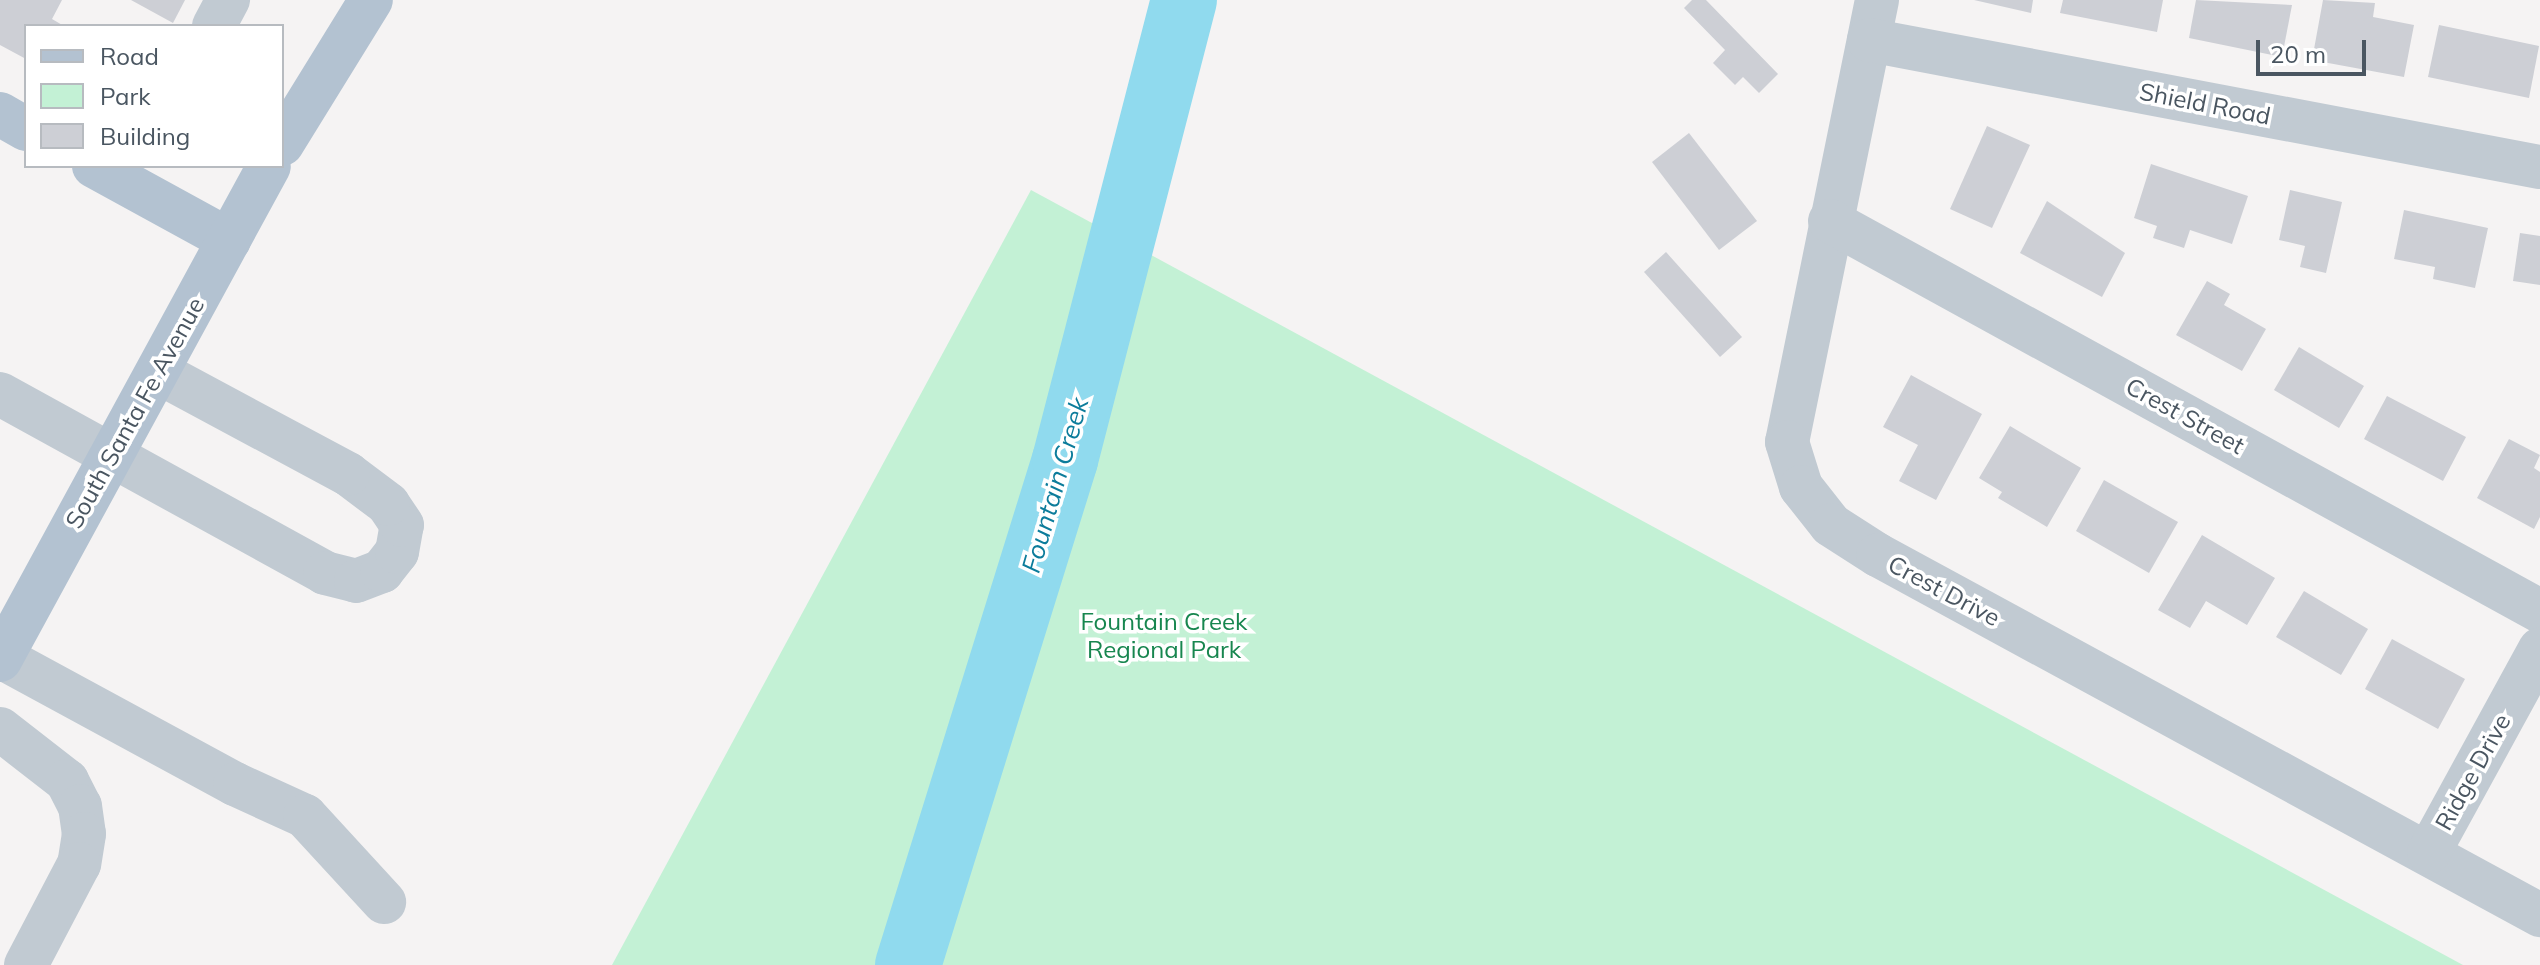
<!DOCTYPE html>
<style>
body{margin:0}
#map{position:relative;width:2540px;height:965px;overflow:hidden;background:#f5f3f3;font-family:Mulish,sans-serif}
div>[style]{position:absolute}
.green>*{inset:0;background:#c3f1d5}
.river>*{height:66px;margin:-33px;padding:0 33px;transform-origin:33px;border-radius:33px;background:#90daee}
.building>*{inset:0;background:#cdcfd5}
.minor>*{height:44px;margin:-22px;padding:0 22px;transform-origin:22px;border-radius:22px;background:#c1cad2}
.major>*{height:44px;margin:-22px;padding:0 22px;transform-origin:22px;border-radius:22px;background:#b3c2d1}
span{translate:-50% -50%;white-space:nowrap;text-align:center;line-height:1.15;-webkit-text-stroke:7px #fff;paint-order:stroke}
.street-label{font-size:24px;color:#4a5661}
.park-label{font-size:24px;color:#17864f}
.water-label{font-size:26px;color:#0c7c9b;font-style:italic}
.legend{position:absolute;left:24px;top:24px;width:260px;height:144px;box-sizing:border-box;background:#fff;border:2px solid #b7bbc0;margin:0;padding:10px 14px;list-style:none;font-size:24px;color:#4a5661}
.legend li{display:flex;align-items:center;gap:16px;height:40px}
.legend b{width:40px;border:2px solid #b7bbc0}
.scale{position:absolute;left:2256px;top:40px;width:110px;height:36px;box-sizing:border-box;border:4px solid #4a5661;border-top:0;padding-left:10px;font-size:24px;line-height:28px;white-space:nowrap;color:#4a5661;-webkit-text-stroke:6px #fff;paint-order:stroke}
</style>
<div id="map">
<div class="green">
<div style="clip-path:polygon(1031px 190px,2136px 788px,2463px 965px,612px 965px)"></div>
</div>
<div class="river">
<div style="left:908px;top:965px;width:529px;rotate:-72.73deg"></div>
<div style="left:1065px;top:460px;width:475px;rotate:-75.5deg"></div>
</div>
<div class="building">
<div style="clip-path:polygon(0 0,62px 0,52px 19px,64px 26px,26px 26px,26px 59px,0 45px)"></div>
<div style="clip-path:polygon(131px 0,185px 0,173px 23px)"></div>
<div style="clip-path:polygon(1692px 0,1706px 0,1778px 74px,1759px 93px,1743px 77px,1735px 85px,1713px 63px,1725px 50px,1684px 8px)"></div>
<div style="clip-path:polygon(1974px 0,2033px 0,2031px 13px)"></div>
<div style="clip-path:polygon(2063px 0,2163px 0,2157px 32px,2060px 13px)"></div>
<div style="clip-path:polygon(2196px 0,2292px 5px,2282px 57px,2189px 38px)"></div>
<div style="clip-path:polygon(2323px 0,2375px 3px,2373px 17px,2414px 25px,2404px 77px,2312px 60px)"></div>
<div style="clip-path:polygon(2439px 25px,2539px 46px,2529px 98px,2428px 77px)"></div>
<div style="clip-path:polygon(1987px 126px,2030px 145px,1992px 228px,1950px 209px)"></div>
<div style="clip-path:polygon(1689px 133px,1757px 221px,1719px 250px,1652px 162px)"></div>
<div style="clip-path:polygon(2151px 164px,2248px 196px,2232px 244px,2190px 230px,2184px 248px,2153px 238px,2157px 226px,2134px 218px)"></div>
<div style="clip-path:polygon(2290px 190px,2342px 202px,2326px 273px,2300px 267px,2305px 246px,2279px 240px)"></div>
<div style="clip-path:polygon(2047px 201px,2125px 253px,2102px 297px,2020px 253px)"></div>
<div style="clip-path:polygon(2404px 210px,2488px 228px,2475px 288px,2433px 279px,2435px 267px,2394px 259px)"></div>
<div style="clip-path:polygon(2520px 233px,2540px 236px,2540px 285px,2513px 281px)"></div>
<div style="clip-path:polygon(1666px 252px,1742px 337px,1720px 357px,1644px 272px)"></div>
<div style="clip-path:polygon(2207px 281px,2230px 294px,2224px 305px,2266px 329px,2242px 371px,2176px 335px)"></div>
<div style="clip-path:polygon(2299px 347px,2364px 386px,2339px 428px,2274px 390px)"></div>
<div style="clip-path:polygon(1911px 375px,1982px 414px,1936px 500px,1899px 481px,1918px 445px,1883px 427px)"></div>
<div style="clip-path:polygon(2387px 396px,2466px 437px,2443px 481px,2364px 439px)"></div>
<div style="clip-path:polygon(2010px 426px,2081px 468px,2047px 527px,1998px 498px,2002px 492px,1979px 478px)"></div>
<div style="clip-path:polygon(2509px 439px,2540px 455px,2534px 468px,2540px 472px,2540px 517px,2534px 529px,2477px 498px)"></div>
<div style="clip-path:polygon(2104px 480px,2178px 522px,2149px 573px,2076px 531px)"></div>
<div style="clip-path:polygon(2202px 535px,2275px 578px,2247px 625px,2206px 601px,2190px 628px,2158px 610px)"></div>
<div style="clip-path:polygon(2304px 591px,2368px 629px,2341px 675px,2276px 637px)"></div>
<div style="clip-path:polygon(2392px 639px,2465px 679px,2438px 729px,2365px 689px)"></div>
</div>
<div class="minor">
<div style="left:1877px;top:0;width:451px;rotate:101.5deg"></div>
<div style="left:1787px;top:442px;width:47px;rotate:72.7deg"></div>
<div style="left:1801px;top:487px;width:48px;rotate:51.7deg"></div>
<div style="left:1831px;top:525px;width:56px;rotate:32.6deg"></div>
<div style="left:1878px;top:555px;width:754px;rotate:28.54deg"></div>
<div style="left:214px;top:26px;width:30px;rotate:-62deg"></div>
<div style="left:1869px;top:40px;width:683px;rotate:10.72deg"></div>
<div style="left:1830px;top:221px;width:810px;rotate:28.78deg"></div>
<div style="left:0;top:394px;width:371px;rotate:28.8deg"></div>
<div style="left:325px;top:573px;width:32px;rotate:14deg"></div>
<div style="left:356px;top:581px;width:28px;rotate:-21deg"></div>
<div style="left:382px;top:571px;width:24px;rotate:-52deg"></div>
<div style="left:397px;top:552px;width:27px;rotate:-80deg"></div>
<div style="left:402px;top:525px;width:25px;rotate:-124deg"></div>
<div style="left:388px;top:504px;width:50px;rotate:-143.1deg"></div>
<div style="left:348px;top:474px;width:216px;rotate:-151.8deg"></div>
<div style="left:1px;top:657px;width:266px;rotate:28.5deg"></div>
<div style="left:235px;top:784px;width:77px;rotate:24.6deg"></div>
<div style="left:305px;top:816px;width:117px;rotate:47.4deg"></div>
<div style="left:0;top:729px;width:85px;rotate:37.8deg"></div>
<div style="left:67px;top:781px;width:28px;rotate:63deg"></div>
<div style="left:80px;top:806px;width:28px;rotate:82deg"></div>
<div style="left:84px;top:834px;width:30px;rotate:99deg"></div>
<div style="left:79px;top:864px;width:114px;rotate:117.7deg"></div>
<div style="left:2429px;top:852px;width:231px;rotate:-61.3deg"></div>
</div>
<div class="major">
<div style="left:0;top:114px;width:30px;rotate:30deg"></div>
<div style="left:282px;top:144px;width:169px;rotate:-58.3deg"></div>
<div style="left:94px;top:166px;width:154px;rotate:28.7deg"></div>
<div style="left:0;top:660px;width:562px;rotate:-61.43deg"></div>
</div>
<div class="street-label">
<span style="left:2205px;top:104px;rotate:11deg">Shield Road</span>
<span style="left:135px;top:413px;rotate:-61deg">South Santa Fe Avenue</span>
<span style="left:2185px;top:416px;rotate:29deg">Crest Street</span>
<span style="left:1944px;top:591px;rotate:28deg">Crest Drive</span>
<span style="left:2473px;top:772px;rotate:-61deg">Ridge Drive</span>
</div>
<div class="park-label">
<span style="left:1164px;top:636px">Fountain Creek<br>Regional Park</span>
</div>
<div class="water-label">
<span style="left:1055px;top:485px;rotate:-74deg">Fountain Creek</span>
</div>
<ul class="legend">
<li><b style="height:10px;background:#b3c2d1"></b>Road</li>
<li><b style="height:22px;background:#c3f1d5"></b>Park</li>
<li><b style="height:22px;background:#cdcfd5"></b>Building</li>
</ul>
<div class="scale">20 m</div>
</div>
